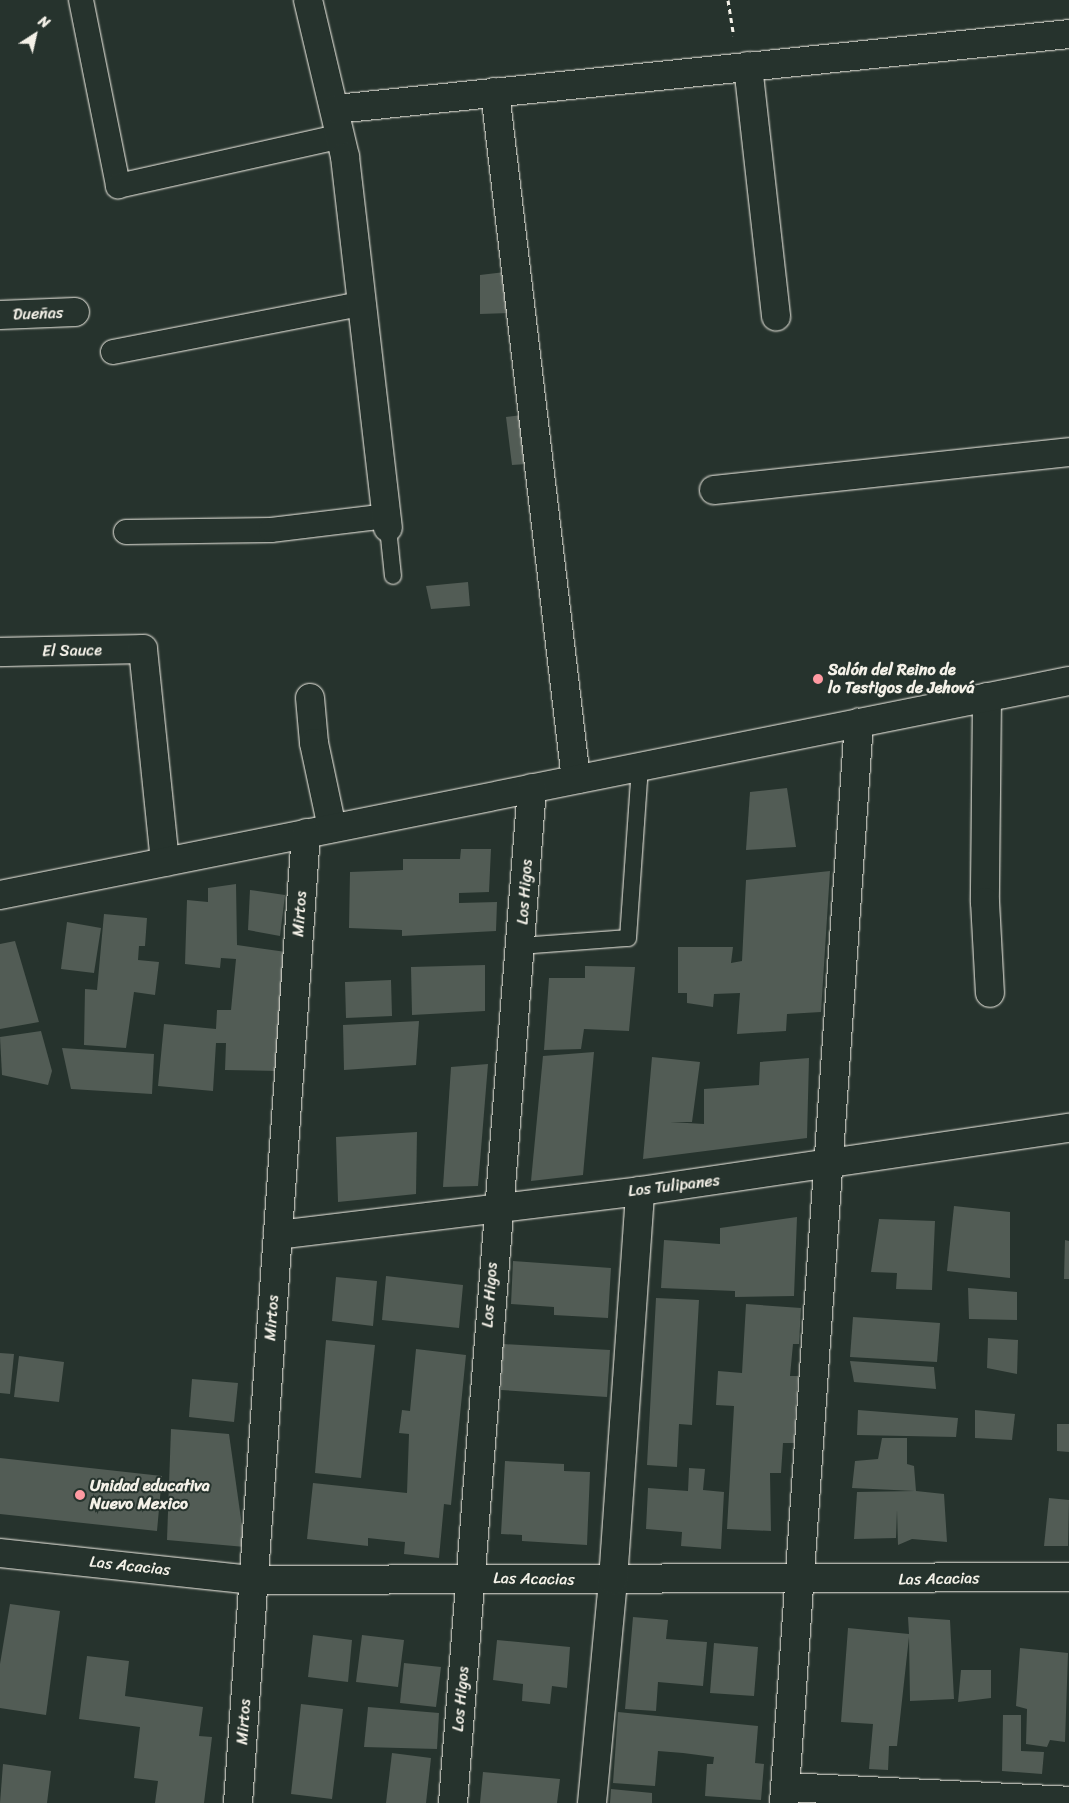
<!DOCTYPE html>
<meta charset="utf-8">
<style>
body{margin:0}
#map{position:relative;width:1069px;height:1803px;overflow:hidden;background:#26332d;font-family:Sriracha,sans-serif}
div>[style]{position:absolute}
.building>*{inset:0;background:#525c55}
.path>*{height:3px;margin-top:-1.5px;transform-origin:0;background:repeating-linear-gradient(90deg,#f4f1e8 0 5px,transparent 0 9px)}
.roads{filter:drop-shadow(0 0 1px #f4f1e8) drop-shadow(0 0 1px #f4f1e8)}
.service>*{height:16px;margin:-8px;padding:0 8px;transform-origin:8px;border-radius:8px;background:#26332d}
.pedestrian>*{height:24px;margin:-12px;padding:0 12px;transform-origin:12px;border-radius:12px;background:#26332d}
.minor>*{height:28px;margin:-14px;padding:0 14px;transform-origin:14px;border-radius:14px;background:#26332d}
.dots>*{width:14px;height:14px;translate:-50% -50%;box-sizing:border-box;border:2px solid #26332d;border-radius:50%}
span{translate:-50% -50%;white-space:nowrap;text-align:center;line-height:1.15;-webkit-text-stroke:4px #26332d;paint-order:stroke}
.street-label{font-size:16px;color:#f4f1e8}
.poi-label{font-size:16px;color:#f4f1e8;font-weight:700}
.left{translate:0 -50%;text-align:left}
.north{position:absolute;left:10px;top:10px;width:50px;height:50px;-webkit-text-stroke:4px #26332d;paint-order:stroke;rotate:35deg;font-size:14px;font-weight:700;line-height:20px;text-align:center;color:#f4f1e8}
.north::after{content:'';display:block;margin:auto;width:18px;height:22px;background:#f4f1e8;clip-path:polygon(50% 0,100% 100%,50% 72%,0 100%)}
</style>
<div id="map">
<div class="building">
<div style="clip-path:polygon(505px 272px,510px 313px,480px 314px,480px 275px)"></div>
<div style="clip-path:polygon(522px 415px,527px 464px,512px 465px,506px 417px)"></div>
<div style="clip-path:polygon(468px 582px,470px 606px,431px 609px,426px 586px)"></div>
<div style="clip-path:polygon(787px 788px,796px 847px,746px 850px,750px 792px)"></div>
<div style="clip-path:polygon(461px 849px,491px 849px,489px 892px,459px 893px,459px 903px,497px 902px,496px 931px,402px 936px,402px 930px,349px 928px,350px 872px,403px 870px,403px 859px,460px 859px)"></div>
<div style="clip-path:polygon(830px 871px,821px 1012px,787px 1014px,786px 1031px,737px 1034px,740px 993px,714px 994px,713px 1007px,687px 1003px,687px 993px,678px 993px,678px 947px,733px 947px,731px 963px,742px 961px,746px 880px)"></div>
<div style="clip-path:polygon(236px 884px,237px 945px,286px 952px,278px 1071px,225px 1070px,226px 1043px,216px 1043px,213px 1091px,158px 1086px,164px 1024px,216px 1029px,217px 1010px,231px 1010px,236px 959px,221px 958px,220px 968px,185px 964px,187px 900px,208px 902px,208px 888px)"></div>
<div style="clip-path:polygon(250px 890px,285px 895px,280px 936px,248px 930px)"></div>
<div style="clip-path:polygon(104px 914px,147px 918px,145px 946px,139px 946px,138px 960px,159px 962px,155px 995px,134px 992px,126px 1048px,84px 1045px,85px 989px,97px 990px)"></div>
<div style="clip-path:polygon(67px 922px,101px 928px,94px 973px,61px 969px)"></div>
<div style="clip-path:polygon(15px 941px,39px 1022px,0 1029px,0 944px)"></div>
<div style="clip-path:polygon(485px 965px,485px 1011px,412px 1015px,411px 967px)"></div>
<div style="clip-path:polygon(585px 966px,635px 967px,629px 1031px,584px 1029px,581px 1049px,544px 1050px,549px 978px,585px 978px)"></div>
<div style="clip-path:polygon(391px 980px,392px 1016px,346px 1018px,345px 982px)"></div>
<div style="clip-path:polygon(419px 1021px,416px 1065px,344px 1070px,343px 1025px)"></div>
<div style="clip-path:polygon(41px 1031px,52px 1071px,48px 1085px,2px 1075px,0 1037px)"></div>
<div style="clip-path:polygon(62px 1048px,154px 1054px,152px 1094px,71px 1089px)"></div>
<div style="clip-path:polygon(594px 1052px,583px 1175px,531px 1181px,543px 1056px)"></div>
<div style="clip-path:polygon(652px 1057px,700px 1062px,692px 1122px,670px 1122px,704px 1124px,704px 1089px,759px 1085px,760px 1062px,809px 1058px,807px 1138px,643px 1159px)"></div>
<div style="clip-path:polygon(488px 1064px,478px 1186px,443px 1187px,451px 1067px)"></div>
<div style="clip-path:polygon(417px 1132px,416px 1194px,338px 1202px,336px 1137px)"></div>
<div style="clip-path:polygon(954px 1206px,1010px 1212px,1010px 1278px,947px 1271px)"></div>
<div style="clip-path:polygon(797px 1217px,794px 1296px,735px 1297px,735px 1291px,661px 1288px,664px 1240px,720px 1244px,720px 1228px)"></div>
<div style="clip-path:polygon(879px 1219px,935px 1221px,932px 1290px,896px 1289px,897px 1273px,871px 1272px)"></div>
<div style="clip-path:polygon(1065px 1240px,1069px 1241px,1069px 1279px,1064px 1279px)"></div>
<div style="clip-path:polygon(513px 1261px,611px 1268px,608px 1318px,554px 1315px,554px 1307px,511px 1304px)"></div>
<div style="clip-path:polygon(386px 1276px,463px 1285px,459px 1328px,382px 1320px)"></div>
<div style="clip-path:polygon(336px 1277px,377px 1281px,373px 1326px,332px 1321px)"></div>
<div style="clip-path:polygon(968px 1288px,1017px 1292px,1017px 1320px,969px 1319px)"></div>
<div style="clip-path:polygon(656px 1298px,699px 1300px,692px 1425px,679px 1424px,677px 1467px,647px 1465px)"></div>
<div style="clip-path:polygon(746px 1304px,801px 1308px,799px 1344px,793px 1344px,790px 1376px,798px 1376px,794px 1443px,783px 1443px,781px 1473px,770px 1473px,771px 1531px,727px 1529px,734px 1406px,716px 1405px,718px 1371px,742px 1373px)"></div>
<div style="clip-path:polygon(853px 1317px,940px 1323px,937px 1362px,850px 1357px)"></div>
<div style="clip-path:polygon(988px 1338px,1018px 1340px,1017px 1374px,987px 1368px)"></div>
<div style="clip-path:polygon(326px 1340px,375px 1345px,361px 1478px,315px 1473px)"></div>
<div style="clip-path:polygon(503px 1344px,610px 1350px,607px 1397px,501px 1390px)"></div>
<div style="clip-path:polygon(416px 1349px,466px 1355px,451px 1505px,444px 1504px,439px 1558px,404px 1554px,405px 1542px,368px 1538px,368px 1546px,307px 1539px,313px 1483px,407px 1493px,409px 1434px,399px 1433px,402px 1410px,410px 1411px)"></div>
<div style="clip-path:polygon(0 1353px,14px 1354px,10px 1394px,0 1393px)"></div>
<div style="clip-path:polygon(19px 1356px,64px 1362px,59px 1402px,14px 1397px)"></div>
<div style="clip-path:polygon(850px 1361px,934px 1367px,936px 1389px,854px 1382px)"></div>
<div style="clip-path:polygon(192px 1379px,238px 1383px,234px 1422px,189px 1417px)"></div>
<div style="clip-path:polygon(858px 1410px,958px 1418px,956px 1437px,857px 1435px)"></div>
<div style="clip-path:polygon(975px 1410px,1015px 1414px,1012px 1440px,975px 1438px)"></div>
<div style="clip-path:polygon(1057px 1424px,1069px 1424px,1069px 1452px,1057px 1451px)"></div>
<div style="clip-path:polygon(171px 1429px,229px 1434px,245px 1547px,167px 1540px)"></div>
<div style="clip-path:polygon(882px 1438px,907px 1438px,907px 1464px,914px 1466px,916px 1491px,944px 1494px,947px 1542px,912px 1539px,898px 1545px,897px 1510px,896px 1538px,854px 1539px,857px 1492px,915px 1491px,852px 1488px,855px 1461px,878px 1459px)"></div>
<div style="clip-path:polygon(0 1458px,162px 1476px,157px 1531px,0 1514px)"></div>
<div style="clip-path:polygon(505px 1461px,564px 1464px,564px 1471px,590px 1472px,587px 1545px,522px 1541px,522px 1535px,501px 1534px)"></div>
<div style="clip-path:polygon(689px 1468px,705px 1469px,703px 1490px,724px 1492px,721px 1549px,681px 1546px,682px 1532px,646px 1529px,648px 1488px,688px 1491px)"></div>
<div style="clip-path:polygon(1049px 1498px,1069px 1500px,1068px 1546px,1044px 1546px)"></div>
<div style="clip-path:polygon(10px 1604px,60px 1611px,46px 1715px,0 1708px,0 1664px)"></div>
<div style="clip-path:polygon(633px 1617px,668px 1620px,666px 1639px,707px 1642px,703px 1686px,658px 1682px,656px 1711px,625px 1709px)"></div>
<div style="clip-path:polygon(908px 1617px,950px 1620px,954px 1699px,910px 1701px,909px 1637px,897px 1746px,889px 1746px,888px 1770px,869px 1769px,873px 1724px,841px 1722px,848px 1628px,909px 1634px)"></div>
<div style="clip-path:polygon(313px 1635px,352px 1640px,348px 1682px,308px 1677px)"></div>
<div style="clip-path:polygon(362px 1635px,404px 1640px,398px 1687px,356px 1682px)"></div>
<div style="clip-path:polygon(497px 1640px,570px 1647px,567px 1688px,552px 1686px,550px 1704px,522px 1701px,523px 1684px,493px 1680px)"></div>
<div style="clip-path:polygon(714px 1643px,758px 1647px,754px 1696px,710px 1693px)"></div>
<div style="clip-path:polygon(1020px 1648px,1068px 1653px,1065px 1742px,1050px 1740px,1047px 1747px,1026px 1744px,1027px 1709px,1016px 1706px)"></div>
<div style="clip-path:polygon(87px 1656px,129px 1661px,125px 1696px,203px 1707px,199px 1736px,212px 1737px,204px 1803px,155px 1803px,158px 1781px,134px 1778px,140px 1727px,79px 1719px)"></div>
<div style="clip-path:polygon(404px 1663px,441px 1667px,436px 1707px,400px 1703px)"></div>
<div style="clip-path:polygon(961px 1670px,991px 1670px,991px 1698px,958px 1702px)"></div>
<div style="clip-path:polygon(301px 1704px,343px 1709px,332px 1799px,291px 1794px)"></div>
<div style="clip-path:polygon(368px 1707px,439px 1713px,437px 1749px,364px 1747px)"></div>
<div style="clip-path:polygon(618px 1712px,758px 1726px,755px 1763px,764px 1764px,761px 1800px,705px 1796px,707px 1764px,713px 1764px,714px 1757px,683px 1753px,658px 1751px,655px 1786px,613px 1783px)"></div>
<div style="clip-path:polygon(1003px 1715px,1021px 1715px,1021px 1751px,1044px 1752px,1042px 1774px,1002px 1771px)"></div>
<div style="clip-path:polygon(392px 1753px,431px 1758px,426px 1803px,386px 1803px)"></div>
<div style="clip-path:polygon(3px 1764px,51px 1771px,47px 1803px,0 1803px)"></div>
<div style="clip-path:polygon(483px 1772px,560px 1779px,557px 1803px,480px 1803px)"></div>
<div style="clip-path:polygon(611px 1789px,652px 1793px,652px 1803px,610px 1803px)"></div>
</div>
<div class="path">
<div style="left:728px;top:0;width:36px;rotate:81deg"></div>
</div>
<div class="roads">
<div class="service">
<div style="left:388px;top:528px;width:48px;rotate:84.1deg"></div>
<div style="left:521px;top:946px;width:107px;rotate:-4.3deg"></div>
<div style="left:628px;top:938px;width:172px;rotate:-86deg"></div>
</div>
<div class="pedestrian">
<div style="left:81px;top:0;width:190px;rotate:78.7deg"></div>
<div style="left:118px;top:186px;width:229px;rotate:-12.6deg"></div>
<div style="left:113px;top:352px;width:253px;rotate:-11deg"></div>
<div style="left:126px;top:532px;width:145px;rotate:-0.8deg"></div>
<div style="left:271px;top:530px;width:116px;rotate:-6.9deg"></div>
</div>
<div class="minor">
<div style="left:308px;top:0;width:161px;rotate:76.7deg"></div>
<div style="left:345px;top:157px;width:373px;rotate:83.4deg"></div>
<div style="left:748px;top:66px;width:252px;rotate:83.6deg"></div>
<div style="left:495px;top:92px;width:692px;rotate:83.28deg"></div>
<div style="left:336px;top:109px;width:737px;rotate:-5.84deg"></div>
<div style="left:0;top:315px;width:75px;rotate:-2.3deg"></div>
<div style="left:714px;top:490px;width:357px;rotate:-6.1deg"></div>
<div style="left:0;top:652px;width:143px;rotate:-1.2deg"></div>
<div style="left:143px;top:649px;width:214px;rotate:84.1deg"></div>
<div style="left:987px;top:697px;width:205px;rotate:90.6deg"></div>
<div style="left:985px;top:902px;width:91px;rotate:86.9deg"></div>
<div style="left:310px;top:698px;width:45px;rotate:84.9deg"></div>
<div style="left:314px;top:743px;width:87px;rotate:78deg"></div>
<div style="left:0;top:895px;width:1090px;rotate:-11.32deg"></div>
<div style="left:278px;top:1235px;width:365px;rotate:-6.9deg"></div>
<div style="left:640px;top:1191px;width:434px;rotate:-8.4deg"></div>
<div style="left:0;top:1553px;width:255px;rotate:6.1deg"></div>
<div style="left:254px;top:1580px;width:815px;rotate:-0.21deg"></div>
<div style="left:786px;top:1787px;width:283px;rotate:2.8deg"></div>
<div style="left:238px;top:1803px;width:972px;rotate:-85.99deg"></div>
<div style="left:453px;top:1803px;width:1018px;rotate:-85.55deg"></div>
<div style="left:592px;top:1803px;width:224px;rotate:-84.6deg"></div>
<div style="left:613px;top:1580px;width:390px;rotate:-86deg"></div>
<div style="left:784px;top:1803px;width:1083px;rotate:-86.03deg"></div>
</div>
</div>
<div class="dots">
<div style="left:818px;top:679px;background:#ff9aa2"></div>
<div style="left:80px;top:1495px;background:#ff9aa2"></div>
</div>
<div class="street-label">
<span style="left:38px;top:314px;rotate:-2deg">Dueñas</span>
<span style="left:72px;top:651px;rotate:-1deg">El Sauce</span>
<span style="left:525px;top:892px;rotate:-86deg">Los Higos</span>
<span style="left:300px;top:914px;rotate:-86deg">Mirtos</span>
<span style="left:674px;top:1186px;rotate:-7deg">Los Tulipanes</span>
<span style="left:490px;top:1295px;rotate:-86deg">Los Higos</span>
<span style="left:272px;top:1318px;rotate:-86deg">Mirtos</span>
<span style="left:130px;top:1566px;rotate:6deg">Las Acacias</span>
<span style="left:534px;top:1579px;rotate:1deg">Las Acacias</span>
<span style="left:939px;top:1579px;rotate:-1deg">Las Acacias</span>
<span style="left:461px;top:1699px;rotate:-85deg">Los Higos</span>
<span style="left:244px;top:1722px;rotate:-86deg">Mirtos</span>
</div>
<div class="poi-label">
<span class="left" style="left:828px;top:679px">Salón del Reino de<br>lo Testigos de Jehová</span>
<span class="left" style="left:90px;top:1495px">Unidad educativa<br>Nuevo Mexico</span>
</div>
<div class="north">N</div>
</div>
